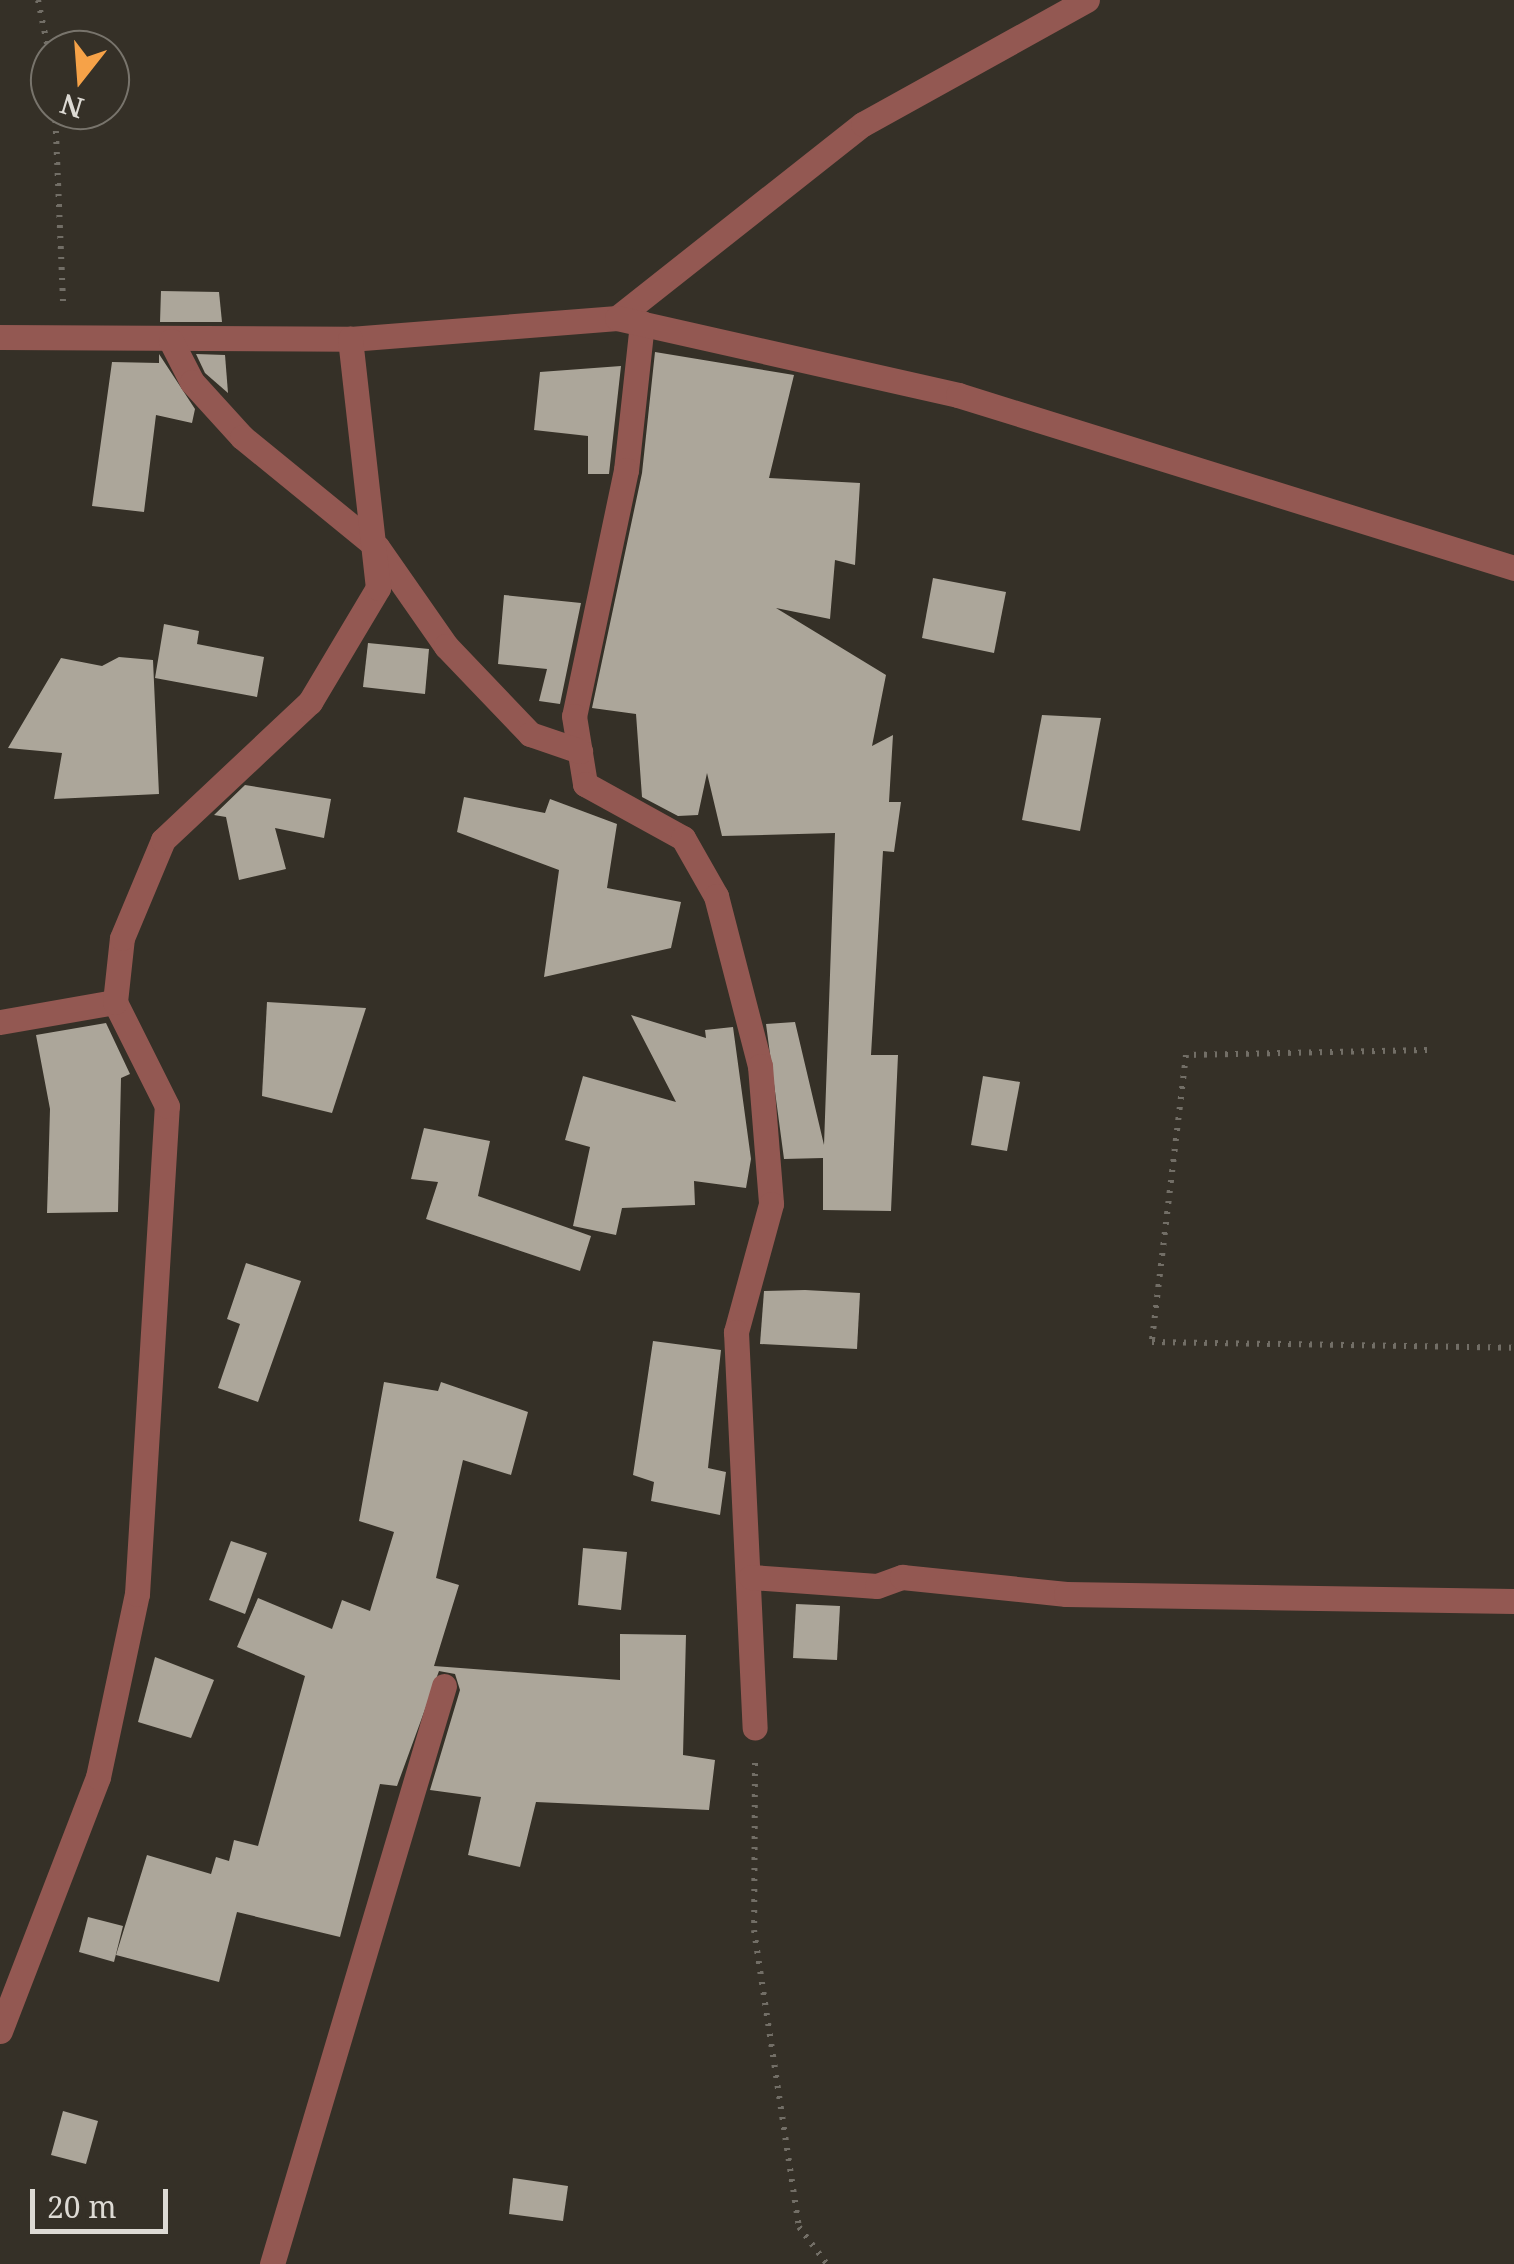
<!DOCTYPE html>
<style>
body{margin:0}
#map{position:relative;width:1514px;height:2264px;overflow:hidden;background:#353027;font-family:"Noto Serif",serif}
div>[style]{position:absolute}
.building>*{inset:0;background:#aca69a}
.path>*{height:6px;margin-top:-3px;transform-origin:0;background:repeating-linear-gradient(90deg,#726e66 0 2.5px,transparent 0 10.5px)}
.minor>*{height:25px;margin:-12.5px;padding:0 12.5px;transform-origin:12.5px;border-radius:12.5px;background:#935852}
span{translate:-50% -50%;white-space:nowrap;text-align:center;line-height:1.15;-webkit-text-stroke:10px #353027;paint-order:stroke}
.north{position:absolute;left:30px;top:30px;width:100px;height:100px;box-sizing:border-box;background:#353027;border:2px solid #78746c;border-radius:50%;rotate:197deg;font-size:28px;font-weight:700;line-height:40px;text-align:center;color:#dddad4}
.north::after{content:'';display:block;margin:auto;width:35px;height:45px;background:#f6a248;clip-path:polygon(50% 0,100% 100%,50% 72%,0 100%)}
.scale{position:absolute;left:30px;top:2189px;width:138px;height:45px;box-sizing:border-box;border:5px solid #dddad4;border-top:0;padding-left:12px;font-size:30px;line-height:35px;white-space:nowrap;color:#dddad4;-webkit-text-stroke:8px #353027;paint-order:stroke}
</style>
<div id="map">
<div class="building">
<div style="clip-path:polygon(161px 291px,219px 292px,222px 322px,160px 322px)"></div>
<div style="clip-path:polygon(655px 352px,794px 375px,769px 478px,860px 483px,855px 565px,835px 560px,830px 619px,776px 608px,886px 675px,872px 746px,893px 735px,889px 802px,901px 802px,894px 852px,883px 851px,871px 1055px,898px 1055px,891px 1211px,823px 1210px,823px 1158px,784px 1159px,766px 1024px,795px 1022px,824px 1145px,835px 833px,722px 836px,707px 773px,698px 815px,678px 816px,642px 797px,636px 714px,592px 708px,642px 473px)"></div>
<div style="clip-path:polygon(159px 354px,195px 409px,192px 423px,156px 415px,144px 512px,92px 506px,112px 362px,159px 363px)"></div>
<div style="clip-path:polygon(196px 354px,225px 355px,228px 393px,205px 373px)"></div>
<div style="clip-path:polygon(621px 366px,609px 474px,588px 474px,588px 436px,534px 430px,540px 372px)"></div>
<div style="clip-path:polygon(933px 578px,1006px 592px,994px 653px,922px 638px)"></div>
<div style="clip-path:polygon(504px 595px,581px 603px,560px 704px,539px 701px,547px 669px,498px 664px)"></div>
<div style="clip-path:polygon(164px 624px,199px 631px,197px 644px,264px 657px,257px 697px,155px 678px)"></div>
<div style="clip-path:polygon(368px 643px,429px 649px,425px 694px,363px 687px)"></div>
<div style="clip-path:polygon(119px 657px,153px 660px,159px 794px,54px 799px,62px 753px,8px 748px,61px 658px,102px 666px)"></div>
<div style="clip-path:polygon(1042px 715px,1101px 718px,1080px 831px,1022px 820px)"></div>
<div style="clip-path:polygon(245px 785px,331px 799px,324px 838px,275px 828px,286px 869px,239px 880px,226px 817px,214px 815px)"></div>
<div style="clip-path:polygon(464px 797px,545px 813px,550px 799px,617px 824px,607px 888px,681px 902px,671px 948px,544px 977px,559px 870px,457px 832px)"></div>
<div style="clip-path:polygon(267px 1002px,366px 1008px,332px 1113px,262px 1096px)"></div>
<div style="clip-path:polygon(631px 1015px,706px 1038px,705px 1030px,733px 1027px,751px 1159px,746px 1188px,694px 1181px,695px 1205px,622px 1208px,616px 1235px,573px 1226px,590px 1147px,565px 1140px,583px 1076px,676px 1102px)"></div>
<div style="clip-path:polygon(106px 1023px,130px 1074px,121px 1078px,118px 1212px,47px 1213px,50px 1109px,36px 1035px)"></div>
<div style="clip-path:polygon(983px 1076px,1020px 1082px,1007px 1151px,971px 1145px)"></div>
<div style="clip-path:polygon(424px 1128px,490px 1141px,478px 1196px,591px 1236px,580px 1271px,426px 1219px,438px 1182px,411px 1179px)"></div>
<div style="clip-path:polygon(246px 1263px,301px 1281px,258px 1402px,218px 1388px,240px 1324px,227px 1319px)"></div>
<div style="clip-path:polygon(805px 1290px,860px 1293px,857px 1349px,760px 1344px,764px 1291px)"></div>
<div style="clip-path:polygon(653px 1341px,721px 1350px,708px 1468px,726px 1472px,720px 1515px,651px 1501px,654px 1482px,633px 1475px)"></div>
<div style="clip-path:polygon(384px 1382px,438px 1391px,441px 1382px,528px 1412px,511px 1475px,463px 1460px,436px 1578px,459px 1585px,434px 1666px,620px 1680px,620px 1634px,686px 1635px,683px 1755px,715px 1760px,709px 1810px,536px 1802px,520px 1867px,468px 1855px,481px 1797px,430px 1790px,460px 1690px,455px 1674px,439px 1671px,397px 1786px,380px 1784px,340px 1937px,237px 1912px,219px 1982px,116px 1955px,147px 1855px,211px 1874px,216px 1857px,229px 1861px,234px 1840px,258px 1846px,305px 1676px,237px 1647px,258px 1598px,332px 1629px,342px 1600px,370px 1611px,394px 1532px,359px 1521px)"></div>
<div style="clip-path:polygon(231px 1541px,267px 1553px,245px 1614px,209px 1600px)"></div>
<div style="clip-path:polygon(583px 1548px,627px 1552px,621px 1610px,578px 1605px)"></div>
<div style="clip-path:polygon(796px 1604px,840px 1606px,837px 1660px,793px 1658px)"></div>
<div style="clip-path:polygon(155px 1657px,214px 1680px,191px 1738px,138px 1722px)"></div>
<div style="clip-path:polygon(88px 1917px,123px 1926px,114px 1962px,79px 1952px)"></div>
<div style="clip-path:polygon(63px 2111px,98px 2121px,86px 2164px,51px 2155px)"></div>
<div style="clip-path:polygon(513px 2178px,568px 2186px,563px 2221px,509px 2214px)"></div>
</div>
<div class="path">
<div style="left:38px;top:0;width:59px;rotate:78.3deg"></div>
<div style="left:55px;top:110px;width:194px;rotate:87.6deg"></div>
<div style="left:1427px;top:1050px;width:241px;rotate:178.8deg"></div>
<div style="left:1186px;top:1055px;width:289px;rotate:96.8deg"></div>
<div style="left:1152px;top:1342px;width:362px;rotate:0.9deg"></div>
<div style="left:755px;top:1763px;width:167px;rotate:90.3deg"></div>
<div style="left:754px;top:1930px;width:300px;rotate:81.4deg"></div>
<div style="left:799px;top:2227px;width:46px;rotate:52.9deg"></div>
</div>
<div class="minor">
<div style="left:617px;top:318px;width:313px;rotate:-38.3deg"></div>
<div style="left:863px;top:124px;width:256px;rotate:-29deg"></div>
<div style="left:642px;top:323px;width:148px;rotate:96.2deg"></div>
<div style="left:626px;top:470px;width:251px;rotate:101.9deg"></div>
<div style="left:574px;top:716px;width:69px;rotate:80.8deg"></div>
<div style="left:585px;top:784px;width:112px;rotate:28.9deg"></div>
<div style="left:683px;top:838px;width:67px;rotate:60.4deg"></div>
<div style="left:716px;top:896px;width:176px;rotate:75.5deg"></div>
<div style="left:760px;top:1066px;width:138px;rotate:85.4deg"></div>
<div style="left:771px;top:1204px;width:133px;rotate:105.3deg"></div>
<div style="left:736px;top:1332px;width:396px;rotate:87.3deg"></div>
<div style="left:0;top:337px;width:350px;rotate:0.3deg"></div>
<div style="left:350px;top:339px;width:268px;rotate:-4.5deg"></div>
<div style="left:617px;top:318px;width:350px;rotate:12.7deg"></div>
<div style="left:958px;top:395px;width:582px;rotate:17.28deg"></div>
<div style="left:171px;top:341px;width:46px;rotate:62.9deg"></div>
<div style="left:192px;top:382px;width:74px;rotate:47.7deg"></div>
<div style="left:242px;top:437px;width:174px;rotate:39.2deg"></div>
<div style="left:377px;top:547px;width:121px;rotate:55.1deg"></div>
<div style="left:446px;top:646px;width:122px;rotate:46.3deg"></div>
<div style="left:530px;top:734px;width:53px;rotate:18.8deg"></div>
<div style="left:0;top:1022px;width:117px;rotate:-9.9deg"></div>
<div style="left:751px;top:1577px;width:126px;rotate:4.1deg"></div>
<div style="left:877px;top:1586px;width:27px;rotate:-20deg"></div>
<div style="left:902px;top:1577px;width:165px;rotate:5.9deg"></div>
<div style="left:1066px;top:1594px;width:448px;rotate:0.9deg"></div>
<div style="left:0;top:2031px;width:272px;rotate:-68.9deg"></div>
<div style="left:98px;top:1777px;width:187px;rotate:-78deg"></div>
<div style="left:137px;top:1594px;width:489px;rotate:-86.5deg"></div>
<div style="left:167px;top:1106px;width:116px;rotate:-116.6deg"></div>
<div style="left:115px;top:1002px;width:64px;rotate:-83.8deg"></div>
<div style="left:122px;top:938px;width:106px;rotate:-67.3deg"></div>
<div style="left:163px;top:840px;width:202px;rotate:-43.2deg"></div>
<div style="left:310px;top:702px;width:133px;rotate:-59.2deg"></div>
<div style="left:378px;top:588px;width:251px;rotate:-96.4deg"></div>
<div style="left:272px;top:2264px;width:603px;rotate:-73.43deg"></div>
</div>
<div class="north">N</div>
<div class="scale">20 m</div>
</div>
